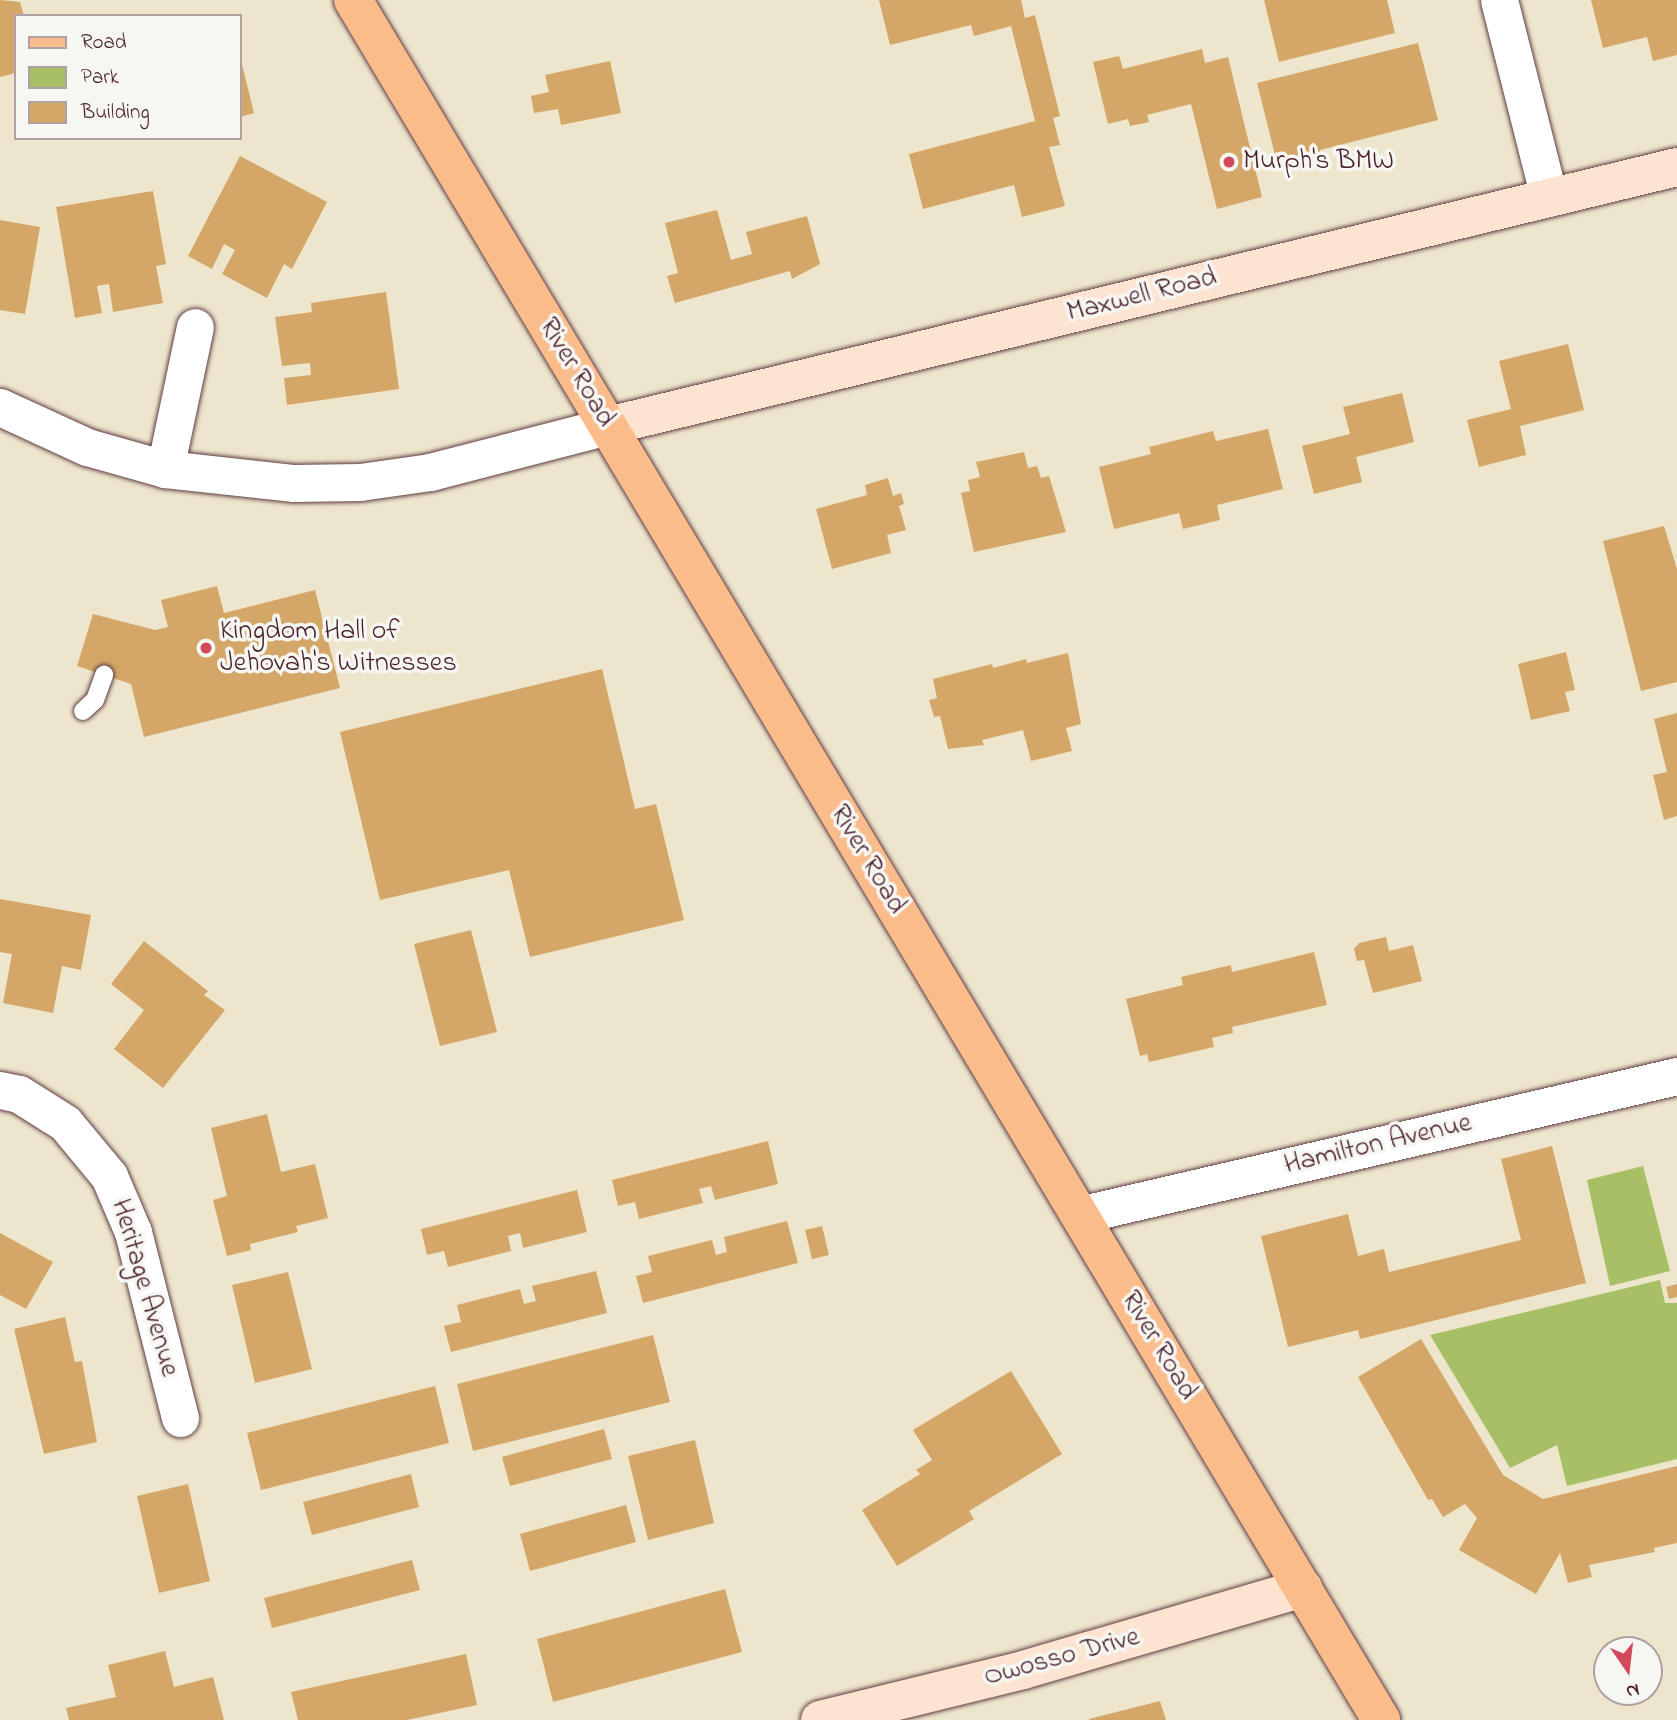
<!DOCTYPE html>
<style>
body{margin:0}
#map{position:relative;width:1677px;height:1720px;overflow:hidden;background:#ede6cd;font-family:"Indie Flower",sans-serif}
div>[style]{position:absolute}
.green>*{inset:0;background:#a8c065}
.building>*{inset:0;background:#d4a768}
.roads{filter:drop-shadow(0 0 2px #623d43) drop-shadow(0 0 2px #623d43)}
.lane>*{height:18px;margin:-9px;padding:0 9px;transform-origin:9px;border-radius:9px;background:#fff}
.street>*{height:37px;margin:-18.5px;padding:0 18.5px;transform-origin:18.5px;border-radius:18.5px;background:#fff}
.secondary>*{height:38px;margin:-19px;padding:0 19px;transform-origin:19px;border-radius:19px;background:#fde4d0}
.primary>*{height:38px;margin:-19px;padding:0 19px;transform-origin:19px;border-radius:19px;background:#f9bc8a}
.dots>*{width:19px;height:19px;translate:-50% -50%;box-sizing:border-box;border:4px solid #f6f6f2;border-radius:50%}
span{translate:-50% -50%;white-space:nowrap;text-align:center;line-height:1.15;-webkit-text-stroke:7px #f6f6f2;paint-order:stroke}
.poi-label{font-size:28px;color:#4a1f2b}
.left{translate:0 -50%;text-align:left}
.street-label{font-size:28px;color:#4a1f2b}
.legend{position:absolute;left:14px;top:14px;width:228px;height:126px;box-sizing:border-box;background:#f6f6f2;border:2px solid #b1a0a2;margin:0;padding:9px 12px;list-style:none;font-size:21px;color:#4a1f2b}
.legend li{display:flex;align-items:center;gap:14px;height:35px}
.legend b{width:35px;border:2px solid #b1a0a2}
.north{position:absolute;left:1593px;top:1636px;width:70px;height:70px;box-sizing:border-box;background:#f6f6f2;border:2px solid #b1a0a2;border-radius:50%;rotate:166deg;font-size:19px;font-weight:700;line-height:28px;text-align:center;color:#4a1f2b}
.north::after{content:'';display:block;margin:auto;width:24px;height:32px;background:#d1495b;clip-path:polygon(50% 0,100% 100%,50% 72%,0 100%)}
</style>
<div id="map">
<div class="green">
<div style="clip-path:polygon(1643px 1166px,1670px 1271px,1610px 1286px,1587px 1180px)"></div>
<div style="clip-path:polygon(1660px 1280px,1665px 1303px,1677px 1303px,1677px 1459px,1567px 1486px,1557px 1445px,1510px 1468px,1430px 1335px)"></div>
</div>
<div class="building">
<div style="clip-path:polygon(0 0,20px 2px,24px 16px,16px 16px,16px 73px,0 77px)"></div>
<div style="clip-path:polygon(879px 0,1021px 0,1025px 18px,1035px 15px,1060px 116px,1053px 118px,1060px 145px,1049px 147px,1065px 206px,1022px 217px,1014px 185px,923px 209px,909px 154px,1035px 121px,1011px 26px,974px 36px,971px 25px,890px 45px)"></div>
<div style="clip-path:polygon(1264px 0,1387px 0,1395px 33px,1279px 62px)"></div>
<div style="clip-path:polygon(1591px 0,1677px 0,1677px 55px,1653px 61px,1647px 37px,1603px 48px)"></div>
<div style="clip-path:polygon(1418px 43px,1438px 120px,1320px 150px,1322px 156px,1278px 167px,1257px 83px)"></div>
<div style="clip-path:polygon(1202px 49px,1205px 63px,1228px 57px,1262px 197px,1217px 209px,1191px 104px,1147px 115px,1149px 122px,1130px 126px,1128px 119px,1108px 124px,1093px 62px,1119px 56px,1123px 69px)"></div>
<div style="clip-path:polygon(240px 56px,254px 113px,240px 117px)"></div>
<div style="clip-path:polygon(610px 61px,621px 113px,561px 125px,558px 109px,534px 113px,531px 96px,549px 92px,545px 75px)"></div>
<div style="clip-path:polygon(240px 156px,327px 202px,292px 269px,284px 264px,267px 298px,222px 274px,235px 250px,224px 244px,212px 269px,188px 256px)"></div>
<div style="clip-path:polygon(153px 191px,166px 264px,156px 266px,163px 303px,113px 312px,109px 284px,97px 286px,102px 313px,75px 318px,56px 207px)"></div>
<div style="clip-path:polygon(717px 210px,731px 260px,752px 254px,746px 232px,807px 216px,820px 264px,792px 279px,790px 271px,675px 303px,667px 276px,678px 273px,665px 223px)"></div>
<div style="clip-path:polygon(0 220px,40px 227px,25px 314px,0 310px)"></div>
<div style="clip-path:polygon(386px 292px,399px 389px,287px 405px,284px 378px,311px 375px,310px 363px,282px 366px,275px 317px,312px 312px,311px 303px)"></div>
<div style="clip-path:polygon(1568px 344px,1584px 410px,1520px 426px,1526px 455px,1479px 467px,1467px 420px,1511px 409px,1499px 361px)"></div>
<div style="clip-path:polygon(1402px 393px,1414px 442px,1356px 457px,1362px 482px,1314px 494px,1302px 446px,1350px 434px,1343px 407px)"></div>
<div style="clip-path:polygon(1268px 429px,1283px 489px,1217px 505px,1220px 520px,1183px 529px,1179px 513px,1114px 529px,1099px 467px,1151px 454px,1149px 447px,1213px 431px,1216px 441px)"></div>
<div style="clip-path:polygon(1024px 452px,1028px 468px,1037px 466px,1041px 478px,1049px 476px,1066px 532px,974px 552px,961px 493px,970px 491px,968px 480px,980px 477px,976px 462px)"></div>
<div style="clip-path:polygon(888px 478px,893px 496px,901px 493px,904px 504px,899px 506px,906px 530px,887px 535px,891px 553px,832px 569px,816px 509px,867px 495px,865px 485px)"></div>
<div style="clip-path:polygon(1664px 526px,1677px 569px,1677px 682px,1641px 691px,1603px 541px)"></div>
<div style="clip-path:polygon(217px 586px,224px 613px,315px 590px,340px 688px,144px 737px,131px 684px,77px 666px,93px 614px,155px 630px,168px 627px,161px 600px)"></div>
<div style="clip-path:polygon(1566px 652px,1575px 690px,1565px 692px,1570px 711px,1531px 720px,1518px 664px)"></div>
<div style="clip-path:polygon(1068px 653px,1081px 724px,1066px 728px,1072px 751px,1031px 761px,1023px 730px,982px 740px,984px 745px,948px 749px,940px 716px,934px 717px,929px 700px,937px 698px,933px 679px,992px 664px,993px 668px,1026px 659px,1027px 663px)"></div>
<div style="clip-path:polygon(602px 669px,635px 809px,656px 804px,684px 920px,530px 957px,509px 870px,380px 900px,340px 732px)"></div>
<div style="clip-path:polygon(1677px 713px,1677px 816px,1664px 820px,1653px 775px,1667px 772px,1654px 719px)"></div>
<div style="clip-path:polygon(0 899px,91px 915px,81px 970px,62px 966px,53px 1013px,3px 1003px,12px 954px,0 952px)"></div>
<div style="clip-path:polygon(471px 930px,497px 1032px,440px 1046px,414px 944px)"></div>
<div style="clip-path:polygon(1386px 937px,1389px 951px,1413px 945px,1422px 981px,1373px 993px,1364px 960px,1357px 961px,1354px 949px,1359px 943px)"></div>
<div style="clip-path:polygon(144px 941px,208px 991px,204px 995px,225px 1010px,163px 1088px,114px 1049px,144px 1010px,111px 984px)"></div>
<div style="clip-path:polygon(1314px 952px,1327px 1005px,1232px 1027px,1233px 1033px,1212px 1038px,1214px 1047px,1149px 1062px,1147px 1054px,1140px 1056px,1126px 999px,1183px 985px,1181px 977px,1231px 965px,1232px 972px)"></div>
<div style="clip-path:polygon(267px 1114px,281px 1172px,315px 1164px,328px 1218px,296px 1226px,298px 1232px,250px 1244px,251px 1250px,227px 1256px,213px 1200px,227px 1196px,211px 1128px)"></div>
<div style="clip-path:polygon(768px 1141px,778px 1184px,715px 1200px,711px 1186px,699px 1189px,703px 1203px,639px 1219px,635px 1202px,618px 1206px,612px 1180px)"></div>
<div style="clip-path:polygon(1552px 1146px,1586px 1283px,1360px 1339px,1358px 1330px,1288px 1347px,1261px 1236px,1348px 1214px,1358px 1256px,1384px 1249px,1389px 1272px,1521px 1240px,1501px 1159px)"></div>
<div style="clip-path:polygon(577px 1190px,587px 1232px,523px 1248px,520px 1233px,508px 1236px,511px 1251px,448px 1267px,444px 1251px,427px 1255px,421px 1229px)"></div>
<div style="clip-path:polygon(787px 1221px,798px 1263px,643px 1303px,636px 1276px,652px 1272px,648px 1256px,712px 1240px,716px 1255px,727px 1252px,724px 1237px)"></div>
<div style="clip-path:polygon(822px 1226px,829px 1255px,812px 1259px,805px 1230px)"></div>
<div style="clip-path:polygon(0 1233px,53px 1262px,26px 1309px,0 1295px)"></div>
<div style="clip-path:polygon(596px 1271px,607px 1313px,451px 1352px,444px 1326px,461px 1322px,457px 1305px,520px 1289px,524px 1304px,536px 1301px,532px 1286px)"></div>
<div style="clip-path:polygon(288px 1272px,312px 1369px,255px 1383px,232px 1285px)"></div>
<div style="clip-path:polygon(1677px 1284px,1677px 1297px,1669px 1299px,1666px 1287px)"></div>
<div style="clip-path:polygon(65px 1317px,75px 1362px,82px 1361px,97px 1442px,44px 1454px,14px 1329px)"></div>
<div style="clip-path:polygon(653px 1335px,670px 1402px,473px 1451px,457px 1384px)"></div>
<div style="clip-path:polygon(1421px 1339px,1503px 1475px,1543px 1499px,1677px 1466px,1677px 1543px,1654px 1548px,1655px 1552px,1589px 1565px,1592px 1577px,1568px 1583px,1560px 1553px,1536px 1594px,1459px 1550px,1477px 1518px,1465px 1504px,1443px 1517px,1432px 1499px,1428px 1500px,1358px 1377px)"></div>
<div style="clip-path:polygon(1011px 1371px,1062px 1454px,969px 1511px,974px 1519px,897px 1566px,862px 1510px,920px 1474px,916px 1470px,932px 1460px,913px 1430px)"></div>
<div style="clip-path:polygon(435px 1386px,449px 1443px,261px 1490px,247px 1433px)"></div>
<div style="clip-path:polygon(604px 1429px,612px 1459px,510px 1486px,502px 1457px)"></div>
<div style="clip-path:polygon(695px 1440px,714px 1523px,648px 1540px,628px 1456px)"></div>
<div style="clip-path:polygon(411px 1474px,419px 1507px,312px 1535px,303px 1502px)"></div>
<div style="clip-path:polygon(188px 1484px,210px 1581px,159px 1593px,137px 1496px)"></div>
<div style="clip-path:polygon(626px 1505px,636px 1542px,530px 1571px,520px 1534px)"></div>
<div style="clip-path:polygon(412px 1560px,420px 1590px,272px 1628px,264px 1598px)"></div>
<div style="clip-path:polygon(725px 1589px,742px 1652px,553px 1702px,537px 1639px)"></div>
<div style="clip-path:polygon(165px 1651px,174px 1687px,213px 1677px,224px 1720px,69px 1720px,66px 1708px,116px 1697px,108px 1665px)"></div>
<div style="clip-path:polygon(466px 1654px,477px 1705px,407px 1720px,298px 1720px,291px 1692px)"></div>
<div style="clip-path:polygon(1160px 1701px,1166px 1720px,1089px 1720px,1089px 1719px)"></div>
</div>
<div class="roads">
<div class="lane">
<div style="left:83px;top:711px;width:16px;rotate:-43deg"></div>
<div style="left:95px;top:700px;width:27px;rotate:-70deg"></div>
</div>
<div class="street">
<div style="left:1499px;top:0;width:204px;rotate:75.8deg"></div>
<div style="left:0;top:407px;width:96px;rotate:24.7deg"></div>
<div style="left:87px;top:447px;width:81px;rotate:15.8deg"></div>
<div style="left:165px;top:469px;width:130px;rotate:6.2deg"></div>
<div style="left:294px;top:483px;width:66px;rotate:-0.9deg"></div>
<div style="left:360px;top:482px;width:71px;rotate:-8.1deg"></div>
<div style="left:430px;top:472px;width:184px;rotate:-14.5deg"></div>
<div style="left:165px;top:469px;width:145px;rotate:-78.1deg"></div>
<div style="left:0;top:1090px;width:19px;rotate:12deg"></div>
<div style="left:19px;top:1094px;width:54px;rotate:32.2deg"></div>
<div style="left:65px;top:1123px;width:69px;rotate:50.3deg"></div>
<div style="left:109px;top:1176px;width:61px;rotate:66.8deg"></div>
<div style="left:133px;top:1232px;width:192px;rotate:75.8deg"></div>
<div style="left:1079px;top:1215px;width:614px;rotate:-13.09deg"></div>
</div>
<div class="secondary">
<div style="left:608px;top:426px;width:1100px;rotate:-13.62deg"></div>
<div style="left:820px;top:1720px;width:209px;rotate:-13.8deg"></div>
<div style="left:1023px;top:1670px;width:292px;rotate:-16.3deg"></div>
</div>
<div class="primary">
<div style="left:353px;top:0;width:2004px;rotate:59.13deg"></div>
</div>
</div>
<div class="dots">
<div style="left:1229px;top:162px;background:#d1495b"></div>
<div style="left:206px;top:648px;background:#d1495b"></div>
</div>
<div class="poi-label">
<span class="left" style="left:1243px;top:162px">Murph's BMW</span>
<span class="left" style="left:220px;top:648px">Kingdom Hall of<br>Jehovah's Witnesses</span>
</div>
<div class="street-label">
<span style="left:1142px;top:296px;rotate:-14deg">Maxwell Road</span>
<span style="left:576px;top:373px;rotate:59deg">River Road</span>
<span style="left:867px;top:860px;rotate:59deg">River Road</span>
<span style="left:1378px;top:1145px;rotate:-13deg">Hamilton Avenue</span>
<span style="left:144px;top:1288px;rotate:74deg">Heritage Avenue</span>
<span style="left:1158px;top:1346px;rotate:59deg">River Road</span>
<span style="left:1062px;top:1658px;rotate:-15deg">Owosso Drive</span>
</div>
<ul class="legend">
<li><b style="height:9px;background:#f9bc8a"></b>Road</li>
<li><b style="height:19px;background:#a8c065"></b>Park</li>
<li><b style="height:19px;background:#d4a768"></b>Building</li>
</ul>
<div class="north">N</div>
</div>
